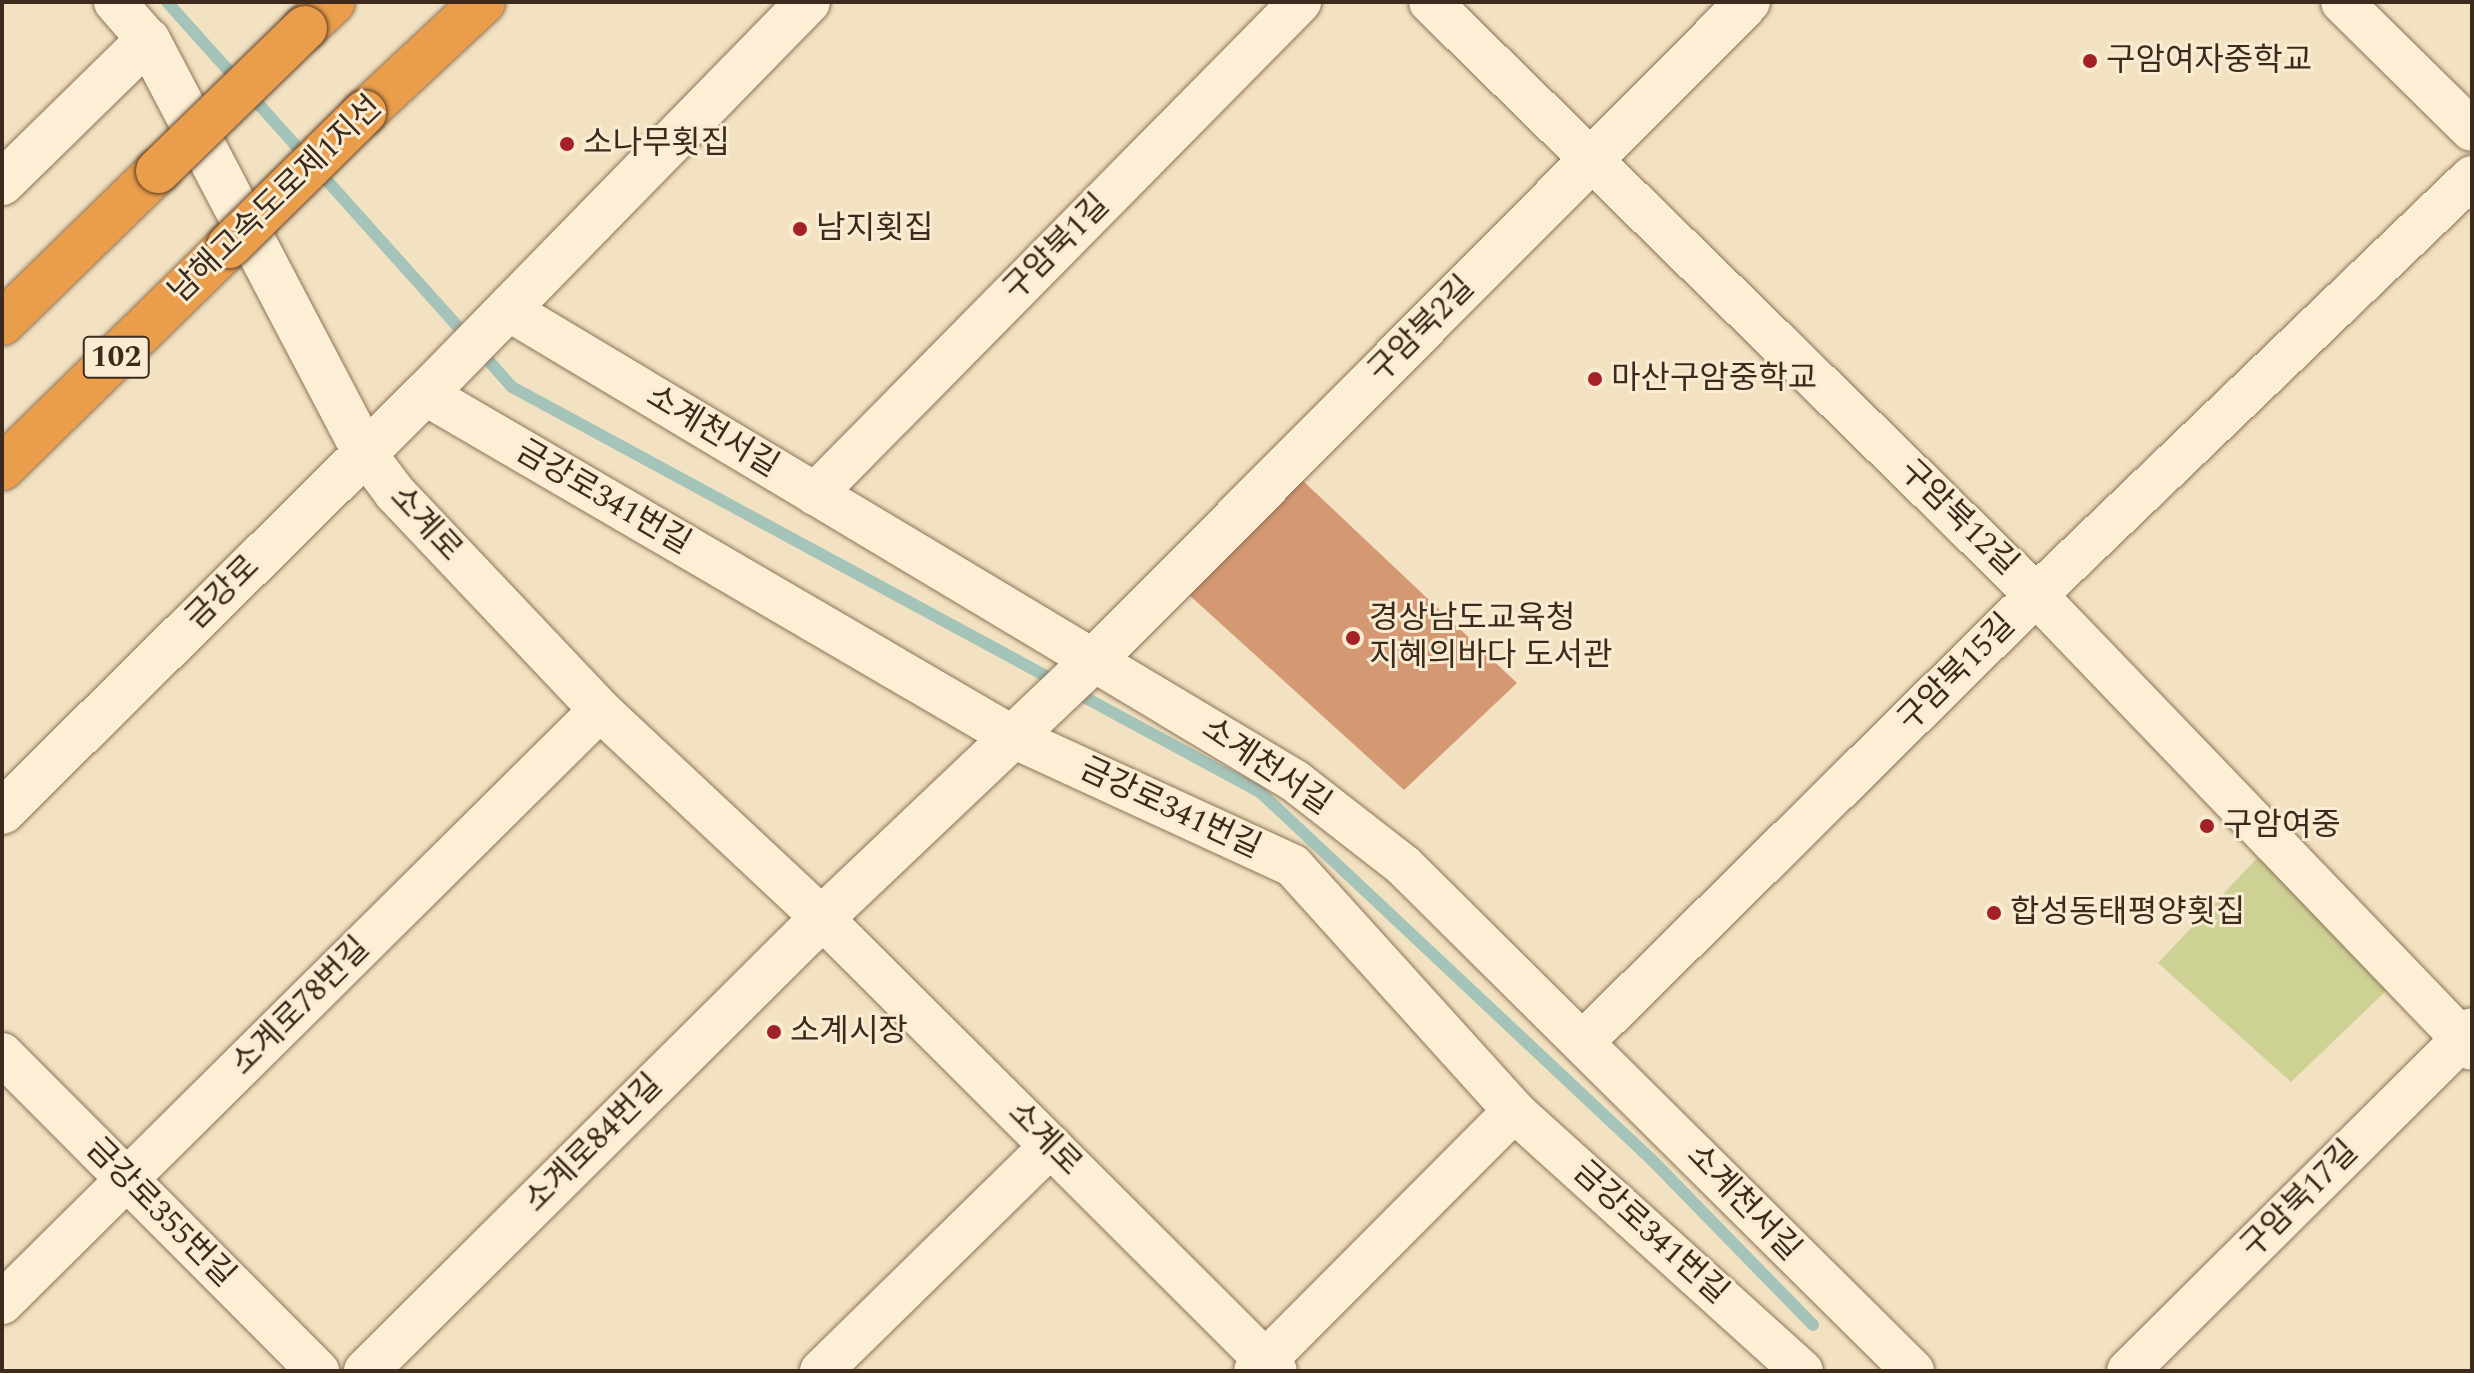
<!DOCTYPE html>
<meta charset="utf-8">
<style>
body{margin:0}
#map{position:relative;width:2474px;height:1373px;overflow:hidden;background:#f2e2c1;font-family:Spectral,"Noto Sans KR",serif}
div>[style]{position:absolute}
.green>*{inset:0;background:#cdd294}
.stream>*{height:12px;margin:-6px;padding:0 6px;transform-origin:6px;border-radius:6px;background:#a4c4ba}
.building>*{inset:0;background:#d49873}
.roads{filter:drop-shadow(0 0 2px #8e7257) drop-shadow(0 0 2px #8e7257)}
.street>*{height:42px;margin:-21px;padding:0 21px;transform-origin:21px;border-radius:21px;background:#fcefd6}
.secondary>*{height:44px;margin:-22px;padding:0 22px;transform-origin:22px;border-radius:22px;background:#fcefd6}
.highway>*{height:44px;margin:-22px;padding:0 22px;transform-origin:22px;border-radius:22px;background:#ea9d4a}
.bridges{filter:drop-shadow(0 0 2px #5b402b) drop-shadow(0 0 2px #5b402b)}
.highway-bridge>*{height:44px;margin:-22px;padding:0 22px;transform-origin:22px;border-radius:22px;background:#ea9d4a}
.dots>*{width:22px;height:22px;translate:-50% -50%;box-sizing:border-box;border:4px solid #f9ecd2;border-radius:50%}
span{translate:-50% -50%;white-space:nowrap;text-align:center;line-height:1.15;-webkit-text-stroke:6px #f9ecd2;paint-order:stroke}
.shield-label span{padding:2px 6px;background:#f9ecd2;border:2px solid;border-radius:6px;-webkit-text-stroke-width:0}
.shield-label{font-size:30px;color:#3c2b1c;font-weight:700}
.poi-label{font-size:32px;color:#3c2b1c}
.left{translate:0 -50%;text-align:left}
.street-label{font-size:32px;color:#3c2b1c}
.frame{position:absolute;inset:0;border:4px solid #3c2b1c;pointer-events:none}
</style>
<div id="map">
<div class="green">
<div style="clip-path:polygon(2259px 856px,2389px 988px,2291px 1082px,2158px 963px)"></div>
</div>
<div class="stream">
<div style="left:167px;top:2px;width:517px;rotate:48.14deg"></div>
<div style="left:512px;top:387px;width:620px;rotate:28.43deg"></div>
<div style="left:1073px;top:691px;width:213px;rotate:28.4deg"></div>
<div style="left:1260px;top:792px;width:536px;rotate:43.19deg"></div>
<div style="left:1651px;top:1159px;width:232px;rotate:45.7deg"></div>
</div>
<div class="building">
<div style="clip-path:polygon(1301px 479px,1517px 683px,1404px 790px,1187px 593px)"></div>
</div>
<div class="roads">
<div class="street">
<div style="left:115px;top:2px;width:50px;rotate:49deg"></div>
<div style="left:1430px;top:2px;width:848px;rotate:44.38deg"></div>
<div style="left:2036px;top:595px;width:629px;rotate:46.16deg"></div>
<div style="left:2342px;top:2px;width:182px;rotate:44.6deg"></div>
<div style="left:507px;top:309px;width:919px;rotate:30.92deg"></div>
<div style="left:1295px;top:781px;width:138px;rotate:37.9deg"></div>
<div style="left:1404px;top:866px;width:717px;rotate:44.77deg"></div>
<div style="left:425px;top:394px;width:681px;rotate:30.26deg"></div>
<div style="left:1013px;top:737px;width:308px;rotate:24.7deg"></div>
<div style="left:1293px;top:866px;width:330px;rotate:47.9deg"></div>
<div style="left:1514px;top:1111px;width:388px;rotate:42.1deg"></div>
<div style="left:365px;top:453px;width:50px;rotate:53.1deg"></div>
<div style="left:395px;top:493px;width:299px;rotate:46.6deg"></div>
<div style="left:600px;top:710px;width:304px;rotate:43.1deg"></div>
<div style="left:822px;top:918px;width:641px;rotate:44.94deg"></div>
<div style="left:815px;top:494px;width:691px;rotate:-45.41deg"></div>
<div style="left:1584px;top:1041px;width:635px;rotate:-44.62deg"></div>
<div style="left:2036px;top:595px;width:604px;rotate:-43.79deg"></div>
<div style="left:2px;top:1054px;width:448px;rotate:45.1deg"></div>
<div style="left:2px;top:1303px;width:842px;rotate:-44.76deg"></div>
<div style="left:821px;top:1371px;width:322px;rotate:-44.4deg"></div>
<div style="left:1255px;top:1371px;width:367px;rotate:-45.1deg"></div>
<div style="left:2128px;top:1371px;width:485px;rotate:-44.8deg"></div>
</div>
<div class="secondary">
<div style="left:2px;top:183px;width:204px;rotate:-44.4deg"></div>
<div style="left:148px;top:40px;width:467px;rotate:62.3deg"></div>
<div style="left:2px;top:812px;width:595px;rotate:-44.66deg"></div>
<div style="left:425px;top:394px;width:548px;rotate:-45.67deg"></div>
<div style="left:366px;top:1371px;width:643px;rotate:-44.81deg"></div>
<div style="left:822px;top:918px;width:378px;rotate:-43.5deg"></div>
<div style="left:1096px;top:658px;width:925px;rotate:-45.18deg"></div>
</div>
<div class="highway">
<div style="left:305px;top:28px;width:38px;rotate:-43deg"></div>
<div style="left:364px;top:113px;width:163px;rotate:-43deg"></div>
<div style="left:2px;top:323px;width:218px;rotate:-44.3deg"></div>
<div style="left:2px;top:468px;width:318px;rotate:-44.4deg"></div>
</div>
</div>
<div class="bridges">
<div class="highway-bridge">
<div style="left:158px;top:171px;width:205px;rotate:-44.2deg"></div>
<div style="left:229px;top:246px;width:190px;rotate:-44.6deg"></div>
</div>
</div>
<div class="dots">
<div style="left:2090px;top:61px;background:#a32127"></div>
<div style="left:567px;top:144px;background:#a32127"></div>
<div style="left:800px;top:229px;background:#a32127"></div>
<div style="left:1595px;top:379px;background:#a32127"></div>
<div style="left:1353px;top:638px;background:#a32127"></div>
<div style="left:2207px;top:826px;background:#a32127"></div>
<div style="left:1994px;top:913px;background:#a32127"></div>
<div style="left:774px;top:1032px;background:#a32127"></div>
</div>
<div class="shield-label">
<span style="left:116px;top:357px">102</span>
</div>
<div class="poi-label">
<span class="left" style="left:2106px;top:61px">구암여자중학교</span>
<span class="left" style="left:583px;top:144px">소나무횟집</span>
<span class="left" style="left:816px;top:229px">남지횟집</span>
<span class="left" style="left:1611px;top:379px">마산구암중학교</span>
<span class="left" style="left:1369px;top:638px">경상남도교육청<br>지혜의바다 도서관</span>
<span class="left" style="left:2223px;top:826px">구암여중</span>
<span class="left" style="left:2010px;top:913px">합성동태평양횟집</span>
<span class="left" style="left:790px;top:1032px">소계시장</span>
</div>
<div class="street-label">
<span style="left:276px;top:200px;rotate:-44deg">남해고속도로제1지선</span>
<span style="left:1057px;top:248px;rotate:-45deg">구암북1길</span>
<span style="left:1422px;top:330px;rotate:-45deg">구암북2길</span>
<span style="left:712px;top:432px;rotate:31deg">소계천서길</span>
<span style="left:603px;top:498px;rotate:30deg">금강로341번길</span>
<span style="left:1958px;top:518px;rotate:44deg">구암북12길</span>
<span style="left:425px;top:524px;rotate:47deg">소계로</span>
<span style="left:223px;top:593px;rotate:-45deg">금강로</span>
<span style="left:1957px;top:673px;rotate:-45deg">구암북15길</span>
<span style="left:1266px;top:767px;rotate:34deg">소계천서길</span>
<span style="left:1170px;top:809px;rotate:25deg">금강로341번길</span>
<span style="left:301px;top:1007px;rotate:-45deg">소계로78번길</span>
<span style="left:1044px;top:1139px;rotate:45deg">소계로</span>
<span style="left:594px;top:1144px;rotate:-45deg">소계로84번길</span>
<span style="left:2300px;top:1200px;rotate:-45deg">구암북17길</span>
<span style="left:1743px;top:1203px;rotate:46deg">소계천서길</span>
<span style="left:160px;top:1213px;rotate:45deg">금강로355번길</span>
<span style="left:1650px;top:1233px;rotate:42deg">금강로341번길</span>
</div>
<div class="frame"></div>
</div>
